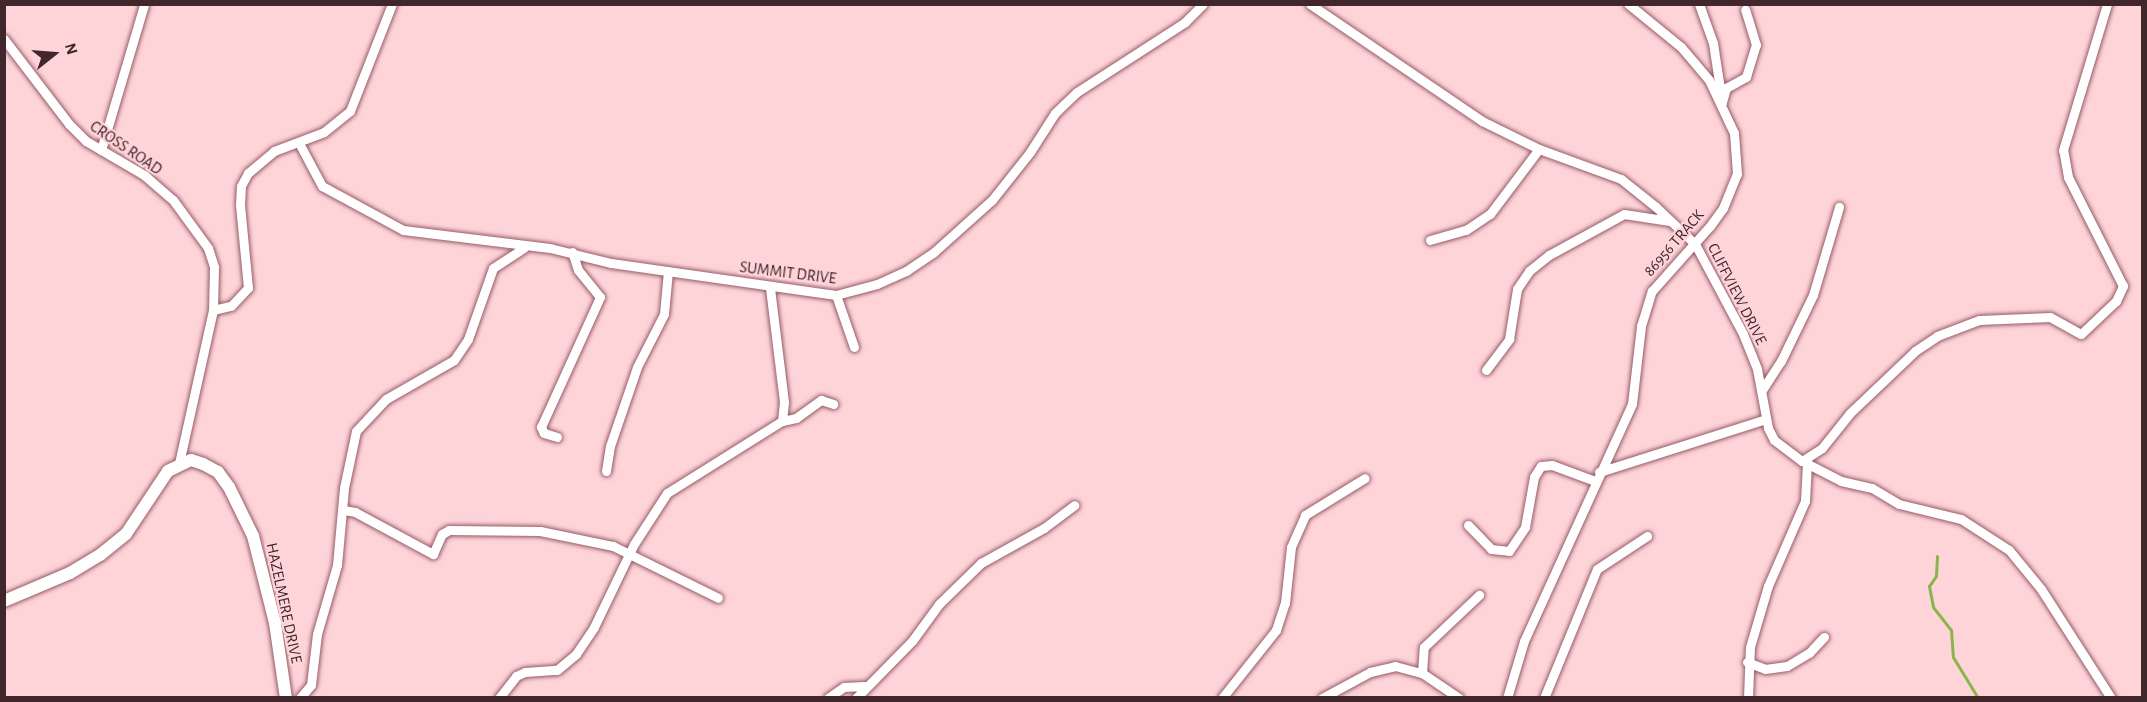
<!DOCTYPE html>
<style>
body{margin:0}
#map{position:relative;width:2147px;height:702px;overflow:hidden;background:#fed4d9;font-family:"Alegreya Sans",sans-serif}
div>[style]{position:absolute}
.stream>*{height:3px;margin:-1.5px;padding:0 1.5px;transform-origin:1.5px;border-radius:1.5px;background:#89b64b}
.roads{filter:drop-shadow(0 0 2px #975b66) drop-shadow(0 0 2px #975b66)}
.street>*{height:9px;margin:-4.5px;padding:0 4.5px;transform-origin:4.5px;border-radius:4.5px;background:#fff}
.secondary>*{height:12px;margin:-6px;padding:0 6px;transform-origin:6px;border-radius:6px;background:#fff}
span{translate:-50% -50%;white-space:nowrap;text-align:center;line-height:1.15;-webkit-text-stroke:4.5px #fed4d9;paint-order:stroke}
.street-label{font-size:16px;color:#41262b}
.frame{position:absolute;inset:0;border:6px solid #41262b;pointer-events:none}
.north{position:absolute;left:24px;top:24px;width:60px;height:60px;-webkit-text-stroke:4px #fed4d9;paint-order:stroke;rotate:73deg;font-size:16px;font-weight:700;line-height:24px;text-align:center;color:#41262b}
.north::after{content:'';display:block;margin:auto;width:21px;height:27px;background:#41262b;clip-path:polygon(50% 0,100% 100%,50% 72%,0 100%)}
</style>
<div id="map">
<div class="stream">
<div style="left:1937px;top:556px;width:20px;rotate:93deg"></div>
<div style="left:1936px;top:576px;width:12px;rotate:125deg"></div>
<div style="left:1929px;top:586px;width:21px;rotate:79deg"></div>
<div style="left:1933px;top:607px;width:29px;rotate:52deg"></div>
<div style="left:1951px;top:630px;width:27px;rotate:86deg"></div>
<div style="left:1953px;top:657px;width:48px;rotate:58.6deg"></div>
</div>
<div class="roads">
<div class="street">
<div style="left:1310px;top:4px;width:208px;rotate:34.2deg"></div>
<div style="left:1482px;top:121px;width:64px;rotate:26.2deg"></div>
<div style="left:1539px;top:149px;width:87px;rotate:20.1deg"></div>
<div style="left:1621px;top:179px;width:45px;rotate:38.7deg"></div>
<div style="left:1656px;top:207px;width:54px;rotate:43.5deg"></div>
<div style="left:1695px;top:244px;width:102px;rotate:61.9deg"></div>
<div style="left:1743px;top:334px;width:38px;rotate:68deg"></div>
<div style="left:1757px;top:369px;width:60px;rotate:79.4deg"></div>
<div style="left:1768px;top:428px;width:13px;rotate:63deg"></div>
<div style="left:1774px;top:440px;width:35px;rotate:37deg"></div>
<div style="left:1802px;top:461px;width:44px;rotate:27.1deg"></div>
<div style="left:1841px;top:481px;width:32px;rotate:13deg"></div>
<div style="left:1872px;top:488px;width:31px;rotate:31deg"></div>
<div style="left:1899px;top:504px;width:64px;rotate:13.6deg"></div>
<div style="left:1961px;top:519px;width:57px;rotate:32.9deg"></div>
<div style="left:2009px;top:550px;width:50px;rotate:50.6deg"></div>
<div style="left:2041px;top:589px;width:130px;rotate:57.3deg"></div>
<div style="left:1699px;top:4px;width:41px;rotate:70.3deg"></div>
<div style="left:1713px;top:43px;width:60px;rotate:81.3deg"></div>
<div style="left:1722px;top:102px;width:15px;rotate:-74deg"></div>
<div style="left:1726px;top:88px;width:23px;rotate:-29deg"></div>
<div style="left:1746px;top:77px;width:34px;rotate:-73deg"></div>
<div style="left:1756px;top:45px;width:37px;rotate:-107deg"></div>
<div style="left:4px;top:39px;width:107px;rotate:52.6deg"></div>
<div style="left:69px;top:124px;width:24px;rotate:45deg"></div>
<div style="left:86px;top:141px;width:67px;rotate:30.4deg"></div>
<div style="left:144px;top:175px;width:38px;rotate:41deg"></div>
<div style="left:173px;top:200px;width:59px;rotate:53.9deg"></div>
<div style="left:208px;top:248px;width:20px;rotate:72deg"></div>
<div style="left:214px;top:267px;width:43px;rotate:91.3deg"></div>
<div style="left:213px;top:310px;width:157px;rotate:102.5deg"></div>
<div style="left:299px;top:143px;width:49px;rotate:61.9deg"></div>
<div style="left:322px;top:186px;width:92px;rotate:28.5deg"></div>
<div style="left:403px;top:230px;width:148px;rotate:7deg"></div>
<div style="left:550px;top:248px;width:63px;rotate:13.8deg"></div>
<div style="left:611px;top:263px;width:227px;rotate:8.1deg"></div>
<div style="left:836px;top:295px;width:42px;rotate:-15deg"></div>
<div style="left:877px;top:284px;width:32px;rotate:-24deg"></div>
<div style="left:906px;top:271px;width:34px;rotate:-34deg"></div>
<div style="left:934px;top:252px;width:78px;rotate:-41.9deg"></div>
<div style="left:992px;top:200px;width:61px;rotate:-51.6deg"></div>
<div style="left:1030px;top:152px;width:46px;rotate:-57.3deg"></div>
<div style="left:1055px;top:113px;width:30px;rotate:-44deg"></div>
<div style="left:1077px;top:92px;width:129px;rotate:-32.9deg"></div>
<div style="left:1185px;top:22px;width:25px;rotate:-45deg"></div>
<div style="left:101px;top:150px;width:151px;rotate:-73.5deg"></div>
<div style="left:1430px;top:240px;width:37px;rotate:-16deg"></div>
<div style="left:1466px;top:230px;width:29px;rotate:-34deg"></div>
<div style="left:1490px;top:214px;width:81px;rotate:-53deg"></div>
<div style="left:836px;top:295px;width:55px;rotate:70.9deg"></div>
<div style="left:213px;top:310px;width:18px;rotate:-13deg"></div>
<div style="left:231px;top:306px;width:25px;rotate:-47deg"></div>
<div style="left:248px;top:288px;width:83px;rotate:-95.5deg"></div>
<div style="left:240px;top:205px;width:19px;rotate:-87deg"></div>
<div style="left:241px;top:186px;width:15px;rotate:-62deg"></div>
<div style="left:248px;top:173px;width:34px;rotate:-40deg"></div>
<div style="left:274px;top:151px;width:53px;rotate:-20.8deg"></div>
<div style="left:324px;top:132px;width:33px;rotate:-39deg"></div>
<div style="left:350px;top:111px;width:115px;rotate:-68.6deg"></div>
<div style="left:1486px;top:370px;width:39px;rotate:-53deg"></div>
<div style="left:1509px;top:339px;width:51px;rotate:-80.9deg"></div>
<div style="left:1517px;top:289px;width:22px;rotate:-56deg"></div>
<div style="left:1529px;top:271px;width:26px;rotate:-39deg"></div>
<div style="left:1549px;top:255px;width:85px;rotate:-28.7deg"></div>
<div style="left:1624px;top:214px;width:46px;rotate:8.8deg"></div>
<div style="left:1762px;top:390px;width:35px;rotate:-57deg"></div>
<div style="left:1781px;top:361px;width:73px;rotate:-64.1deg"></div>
<div style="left:1813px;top:295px;width:92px;rotate:-73.5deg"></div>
<div style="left:782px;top:421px;width:14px;rotate:-12deg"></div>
<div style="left:796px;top:418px;width:31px;rotate:-36deg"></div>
<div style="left:821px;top:400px;width:13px;rotate:18deg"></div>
<div style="left:557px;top:437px;width:14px;rotate:-163deg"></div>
<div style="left:544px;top:433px;width:7px;rotate:-117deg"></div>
<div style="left:541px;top:427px;width:143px;rotate:-65.6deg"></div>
<div style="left:600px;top:297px;width:35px;rotate:-129deg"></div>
<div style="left:578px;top:270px;width:19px;rotate:-108deg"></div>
<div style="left:1802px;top:461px;width:24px;rotate:-33deg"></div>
<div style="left:1822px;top:448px;width:45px;rotate:-51.3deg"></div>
<div style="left:1850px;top:413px;width:90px;rotate:-43.6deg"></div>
<div style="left:1915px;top:351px;width:27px;rotate:-34deg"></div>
<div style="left:1937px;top:336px;width:45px;rotate:-20.9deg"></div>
<div style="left:1979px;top:320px;width:71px;rotate:-2.4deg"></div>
<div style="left:2050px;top:317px;width:35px;rotate:29deg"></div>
<div style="left:2081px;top:334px;width:48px;rotate:-43.3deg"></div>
<div style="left:2116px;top:301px;width:17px;rotate:-65deg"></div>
<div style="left:2123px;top:286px;width:122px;rotate:-116.8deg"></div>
<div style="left:2068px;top:177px;width:27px;rotate:-100deg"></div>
<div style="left:2063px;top:150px;width:152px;rotate:-73.2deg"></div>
<div style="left:606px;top:471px;width:25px;rotate:-81deg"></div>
<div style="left:610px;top:446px;width:83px;rotate:-71.1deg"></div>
<div style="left:637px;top:367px;width:59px;rotate:-63deg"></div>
<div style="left:664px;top:314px;width:43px;rotate:-84.7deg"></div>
<div style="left:1599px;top:472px;width:175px;rotate:-17.6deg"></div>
<div style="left:343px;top:510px;width:12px;rotate:9deg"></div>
<div style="left:355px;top:512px;width:89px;rotate:28.3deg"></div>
<div style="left:433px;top:554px;width:22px;rotate:-66deg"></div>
<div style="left:442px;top:534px;width:8px;rotate:-30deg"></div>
<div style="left:449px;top:530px;width:91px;rotate:0.6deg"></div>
<div style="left:540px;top:531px;width:75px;rotate:11.6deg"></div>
<div style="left:613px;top:546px;width:117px;rotate:26.3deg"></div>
<div style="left:1468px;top:525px;width:33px;rotate:46deg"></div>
<div style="left:1491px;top:549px;width:18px;rotate:6deg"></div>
<div style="left:1509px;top:551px;width:29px;rotate:-56deg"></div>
<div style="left:1525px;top:527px;width:51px;rotate:-79.8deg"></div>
<div style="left:1534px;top:477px;width:13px;rotate:-58deg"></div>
<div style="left:1541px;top:466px;width:11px;rotate:-5deg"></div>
<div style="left:1552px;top:465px;width:46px;rotate:20.4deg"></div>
<div style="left:1747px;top:662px;width:19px;rotate:21deg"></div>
<div style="left:1765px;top:669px;width:22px;rotate:-8deg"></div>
<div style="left:1787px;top:666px;width:26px;rotate:-31deg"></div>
<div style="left:1809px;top:653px;width:22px;rotate:-47deg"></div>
<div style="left:1422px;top:673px;width:26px;rotate:-86deg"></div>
<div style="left:1424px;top:647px;width:76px;rotate:-43.4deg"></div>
<div style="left:300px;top:698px;width:17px;rotate:-50deg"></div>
<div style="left:311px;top:685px;width:51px;rotate:-83.3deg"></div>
<div style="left:317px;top:634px;width:72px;rotate:-73.8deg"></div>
<div style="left:337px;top:565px;width:77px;rotate:-84.8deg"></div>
<div style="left:344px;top:488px;width:58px;rotate:-78.1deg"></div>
<div style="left:356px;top:431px;width:44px;rotate:-46.8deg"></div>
<div style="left:386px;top:399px;width:78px;rotate:-29.8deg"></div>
<div style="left:454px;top:360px;width:25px;rotate:-56deg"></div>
<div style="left:468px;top:339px;width:75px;rotate:-70.6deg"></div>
<div style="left:493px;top:268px;width:37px;rotate:-33deg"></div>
<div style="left:499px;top:698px;width:28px;rotate:-52deg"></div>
<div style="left:516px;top:676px;width:10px;rotate:-24deg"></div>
<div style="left:525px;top:672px;width:32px;rotate:-4deg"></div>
<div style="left:557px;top:670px;width:25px;rotate:-40deg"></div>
<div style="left:576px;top:654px;width:32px;rotate:-56deg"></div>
<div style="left:594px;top:627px;width:92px;rotate:-64.3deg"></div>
<div style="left:634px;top:544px;width:61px;rotate:-57.1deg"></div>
<div style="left:667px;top:493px;width:136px;rotate:-32.1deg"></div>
<div style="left:782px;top:421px;width:19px;rotate:-84deg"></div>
<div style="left:784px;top:402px;width:115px;rotate:-97deg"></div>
<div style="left:828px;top:698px;width:19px;rotate:-35deg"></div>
<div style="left:844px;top:687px;width:20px;rotate:-3deg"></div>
<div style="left:856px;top:698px;width:80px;rotate:-45.5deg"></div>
<div style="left:912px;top:641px;width:46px;rotate:-53.9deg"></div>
<div style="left:939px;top:604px;width:59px;rotate:-44.3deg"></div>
<div style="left:981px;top:563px;width:72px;rotate:-29.1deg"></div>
<div style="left:1044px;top:528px;width:38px;rotate:-37deg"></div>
<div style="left:1222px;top:698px;width:87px;rotate:-51.5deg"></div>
<div style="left:1276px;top:630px;width:28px;rotate:-72deg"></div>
<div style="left:1285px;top:603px;width:56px;rotate:-83.9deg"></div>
<div style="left:1291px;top:547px;width:35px;rotate:-66deg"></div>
<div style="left:1305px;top:515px;width:70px;rotate:-31.7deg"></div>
<div style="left:1322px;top:698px;width:55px;rotate:-28.4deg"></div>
<div style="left:1370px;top:672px;width:26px;rotate:-13deg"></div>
<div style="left:1395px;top:666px;width:28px;rotate:15deg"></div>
<div style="left:1422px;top:673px;width:45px;rotate:34deg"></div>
<div style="left:1507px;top:698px;width:59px;rotate:-73.4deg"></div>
<div style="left:1524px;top:641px;width:260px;rotate:-65.5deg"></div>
<div style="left:1632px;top:404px;width:79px;rotate:-83.4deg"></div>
<div style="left:1641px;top:326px;width:37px;rotate:-73deg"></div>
<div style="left:1652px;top:291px;width:87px;rotate:-48.3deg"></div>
<div style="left:1710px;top:226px;width:22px;rotate:-54deg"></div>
<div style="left:1723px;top:208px;width:37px;rotate:-68deg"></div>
<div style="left:1737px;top:174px;width:41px;rotate:-94.2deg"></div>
<div style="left:1734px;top:133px;width:59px;rotate:-115.3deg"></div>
<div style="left:1709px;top:80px;width:43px;rotate:-130.3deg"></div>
<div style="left:1681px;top:47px;width:68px;rotate:-140.9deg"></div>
<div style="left:1544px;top:698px;width:139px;rotate:-67.7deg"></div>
<div style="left:1597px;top:569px;width:60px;rotate:-33.4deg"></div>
<div style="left:1748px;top:698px;width:51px;rotate:-87.8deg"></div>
<div style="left:1750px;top:647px;width:64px;rotate:-73.6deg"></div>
<div style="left:1768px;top:586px;width:93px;rotate:-66.5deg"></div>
<div style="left:1805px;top:501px;width:38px;rotate:-87deg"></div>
</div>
<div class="secondary">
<div style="left:4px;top:601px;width:72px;rotate:-23deg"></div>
<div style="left:70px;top:573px;width:35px;rotate:-31deg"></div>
<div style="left:100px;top:555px;width:33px;rotate:-39deg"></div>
<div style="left:126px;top:534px;width:76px;rotate:-56.3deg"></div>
<div style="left:168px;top:471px;width:25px;rotate:-26deg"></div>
<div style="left:191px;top:460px;width:13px;rotate:18deg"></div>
<div style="left:203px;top:464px;width:17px;rotate:28deg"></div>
<div style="left:218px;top:472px;width:19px;rotate:54deg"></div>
<div style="left:229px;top:487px;width:55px;rotate:63.9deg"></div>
<div style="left:253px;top:536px;width:90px;rotate:75.8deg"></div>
<div style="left:275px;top:623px;width:76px;rotate:81.7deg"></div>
</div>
</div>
<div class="street-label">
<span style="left:126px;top:148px;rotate:34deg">CROSS ROAD</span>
<span style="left:1674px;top:243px;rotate:-49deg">86956 TRACK</span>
<span style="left:788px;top:273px;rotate:7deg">SUMMIT DRIVE</span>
<span style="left:1737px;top:294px;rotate:63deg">CLIFFVIEW DRIVE</span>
<span style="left:284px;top:603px;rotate:78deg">HAZELMERE DRIVE</span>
</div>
<div class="frame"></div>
<div class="north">N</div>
</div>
